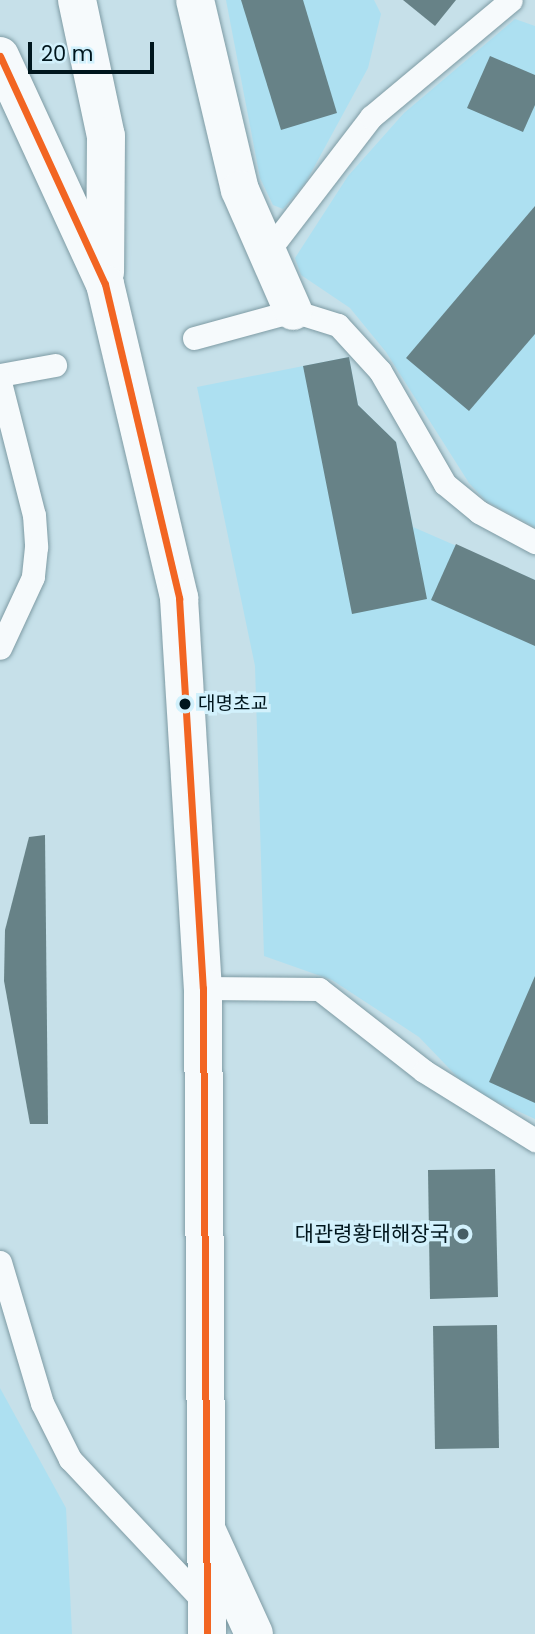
<!DOCTYPE html>
<meta charset="utf-8">
<style>
body{margin:0}
#map{position:relative;width:535px;height:1634px;overflow:hidden;background:#c6e0e9;font-family:Poppins,"Noto Sans KR",sans-serif}
div>[style]{position:absolute}
.built>*{inset:0;background:#ade0f1}
.building>*{inset:0;background:#678287}
.roads{filter:drop-shadow(0 0 2px #7e9ba4) drop-shadow(0 0 2px #7e9ba4)}
.lane>*{height:23px;margin:-11.5px;padding:0 11.5px;transform-origin:11.5px;border-radius:11.5px;background:#f6fafc}
.street>*{height:38px;margin:-19px;padding:0 19px;transform-origin:19px;border-radius:19px;background:#f6fafc}
.secondary>*{height:38px;margin:-19px;padding:0 19px;transform-origin:19px;border-radius:19px;background:#f6fafc}
.bus-1>*{height:7px;margin:-3.5px;padding:0 3.5px;transform-origin:3.5px;border-radius:3.5px;background:#f26522}
.dots>*{width:19px;height:19px;translate:-50% -50%;box-sizing:border-box;border:4px solid #d2f1fc;border-radius:50%}
span{translate:-50% -50%;white-space:nowrap;text-align:center;line-height:1.15;-webkit-text-stroke:7px #d2f1fc;paint-order:stroke}
.bus-label{font-size:19px;color:#00161d}
.left{translate:0 -50%;text-align:left}
.poi-label{font-size:21px;color:#00161d}
.right{translate:-100% -50%;text-align:right}
.scale{position:absolute;left:28px;top:42px;width:126px;height:32px;box-sizing:border-box;border:4px solid #00161d;border-top:0;padding-left:9px;font-size:21px;line-height:24px;white-space:nowrap;color:#00161d;-webkit-text-stroke:5px #d2f1fc;paint-order:stroke}
</style>
<div id="map">
<div class="built">
<div style="clip-path:polygon(226px 0,374px 0,381px 14px,368px 68px,306px 182px,283px 209px,273px 205px,260px 178px)"></div>
<div style="clip-path:polygon(515px 19px,535px 26px,535px 527px,486px 501px,469px 483px,386px 352px,350px 308px,301px 275px,295px 258px,348px 176px,404px 113px)"></div>
<div style="clip-path:polygon(349px 357px,358px 405px,396px 442px,413px 527px,535px 580px,535px 1119px,468px 1088px,419px 1037px,332px 980px,264px 956px,255px 666px,197px 387px)"></div>
<div style="clip-path:polygon(0 1388px,66px 1508px,72px 1634px,0 1634px)"></div>
</div>
<div class="building">
<div style="clip-path:polygon(241px 0,303px 0,337px 113px,281px 130px)"></div>
<div style="clip-path:polygon(403px 0,456px 0,435px 26px)"></div>
<div style="clip-path:polygon(490px 56px,535px 75px,535px 105px,523px 132px,467px 108px)"></div>
<div style="clip-path:polygon(535px 206px,535px 334px,469px 411px,406px 358px)"></div>
<div style="clip-path:polygon(349px 357px,358px 405px,396px 442px,427px 599px,352px 614px,303px 366px)"></div>
<div style="clip-path:polygon(456px 544px,535px 580px,535px 646px,431px 600px)"></div>
<div style="clip-path:polygon(45px 835px,48px 1124px,30px 1124px,4px 981px,5px 930px,29px 837px)"></div>
<div style="clip-path:polygon(535px 976px,535px 1103px,489px 1082px)"></div>
<div style="clip-path:polygon(495px 1169px,498px 1297px,430px 1299px,428px 1170px)"></div>
<div style="clip-path:polygon(497px 1325px,499px 1448px,435px 1449px,433px 1326px)"></div>
</div>
<div class="roads">
<div class="lane">
<div style="left:269px;top:250px;width:168px;rotate:-52.5deg"></div>
<div style="left:371px;top:117px;width:182px;rotate:-39.9deg"></div>
<div style="left:194px;top:338px;width:103px;rotate:-15.3deg"></div>
<div style="left:293px;top:311px;width:47px;rotate:17.3deg"></div>
<div style="left:338px;top:325px;width:62px;rotate:47.6deg"></div>
<div style="left:380px;top:371px;width:130px;rotate:60.1deg"></div>
<div style="left:445px;top:484px;width:44px;rotate:39.5deg"></div>
<div style="left:479px;top:512px;width:64px;rotate:28.2deg"></div>
<div style="left:0;top:375px;width:56px;rotate:-10.3deg"></div>
<div style="left:0;top:382px;width:137px;rotate:75.7deg"></div>
<div style="left:34px;top:515px;width:32px;rotate:86deg"></div>
<div style="left:36px;top:547px;width:30px;rotate:96deg"></div>
<div style="left:33px;top:577px;width:78px;rotate:114.9deg"></div>
<div style="left:203px;top:988px;width:116px;rotate:0.5deg"></div>
<div style="left:319px;top:989px;width:133px;rotate:38deg"></div>
<div style="left:424px;top:1071px;width:131px;rotate:31.9deg"></div>
<div style="left:0;top:1262px;width:147px;rotate:73.4deg"></div>
<div style="left:42px;top:1403px;width:63px;rotate:63.4deg"></div>
<div style="left:70px;top:1459px;width:200px;rotate:46.8deg"></div>
</div>
<div class="street">
<div style="left:195px;top:0;width:195px;rotate:76.7deg"></div>
<div style="left:240px;top:190px;width:132px;rotate:66.3deg"></div>
<div style="left:206px;top:1529px;width:115px;rotate:65.4deg"></div>
</div>
<div class="secondary">
<div style="left:77px;top:0;width:139px;rotate:78deg"></div>
<div style="left:106px;top:136px;width:136px;rotate:90.4deg"></div>
<div style="left:0;top:56px;width:251px;rotate:65.3deg"></div>
<div style="left:105px;top:284px;width:323px;rotate:76.7deg"></div>
<div style="left:179px;top:598px;width:391px;rotate:86.5deg"></div>
<div style="left:203px;top:988px;width:646px;rotate:89.65deg"></div>
</div>
</div>
<div class="bus-1">
<div style="left:0;top:56px;width:251px;rotate:65.3deg"></div>
<div style="left:105px;top:284px;width:323px;rotate:76.7deg"></div>
<div style="left:179px;top:598px;width:391px;rotate:86.5deg"></div>
<div style="left:203px;top:988px;width:646px;rotate:89.65deg"></div>
</div>
<div class="dots">
<div style="left:185px;top:704px;background:#00161d"></div>
<div style="left:463px;top:1234px;background:#455d64"></div>
</div>
<div class="bus-label">
<span class="left" style="left:198px;top:704px">대명초교</span>
</div>
<div class="poi-label">
<span class="right" style="left:449px;top:1234px">대관령황태해장국</span>
</div>
<div class="scale">20 m</div>
</div>
